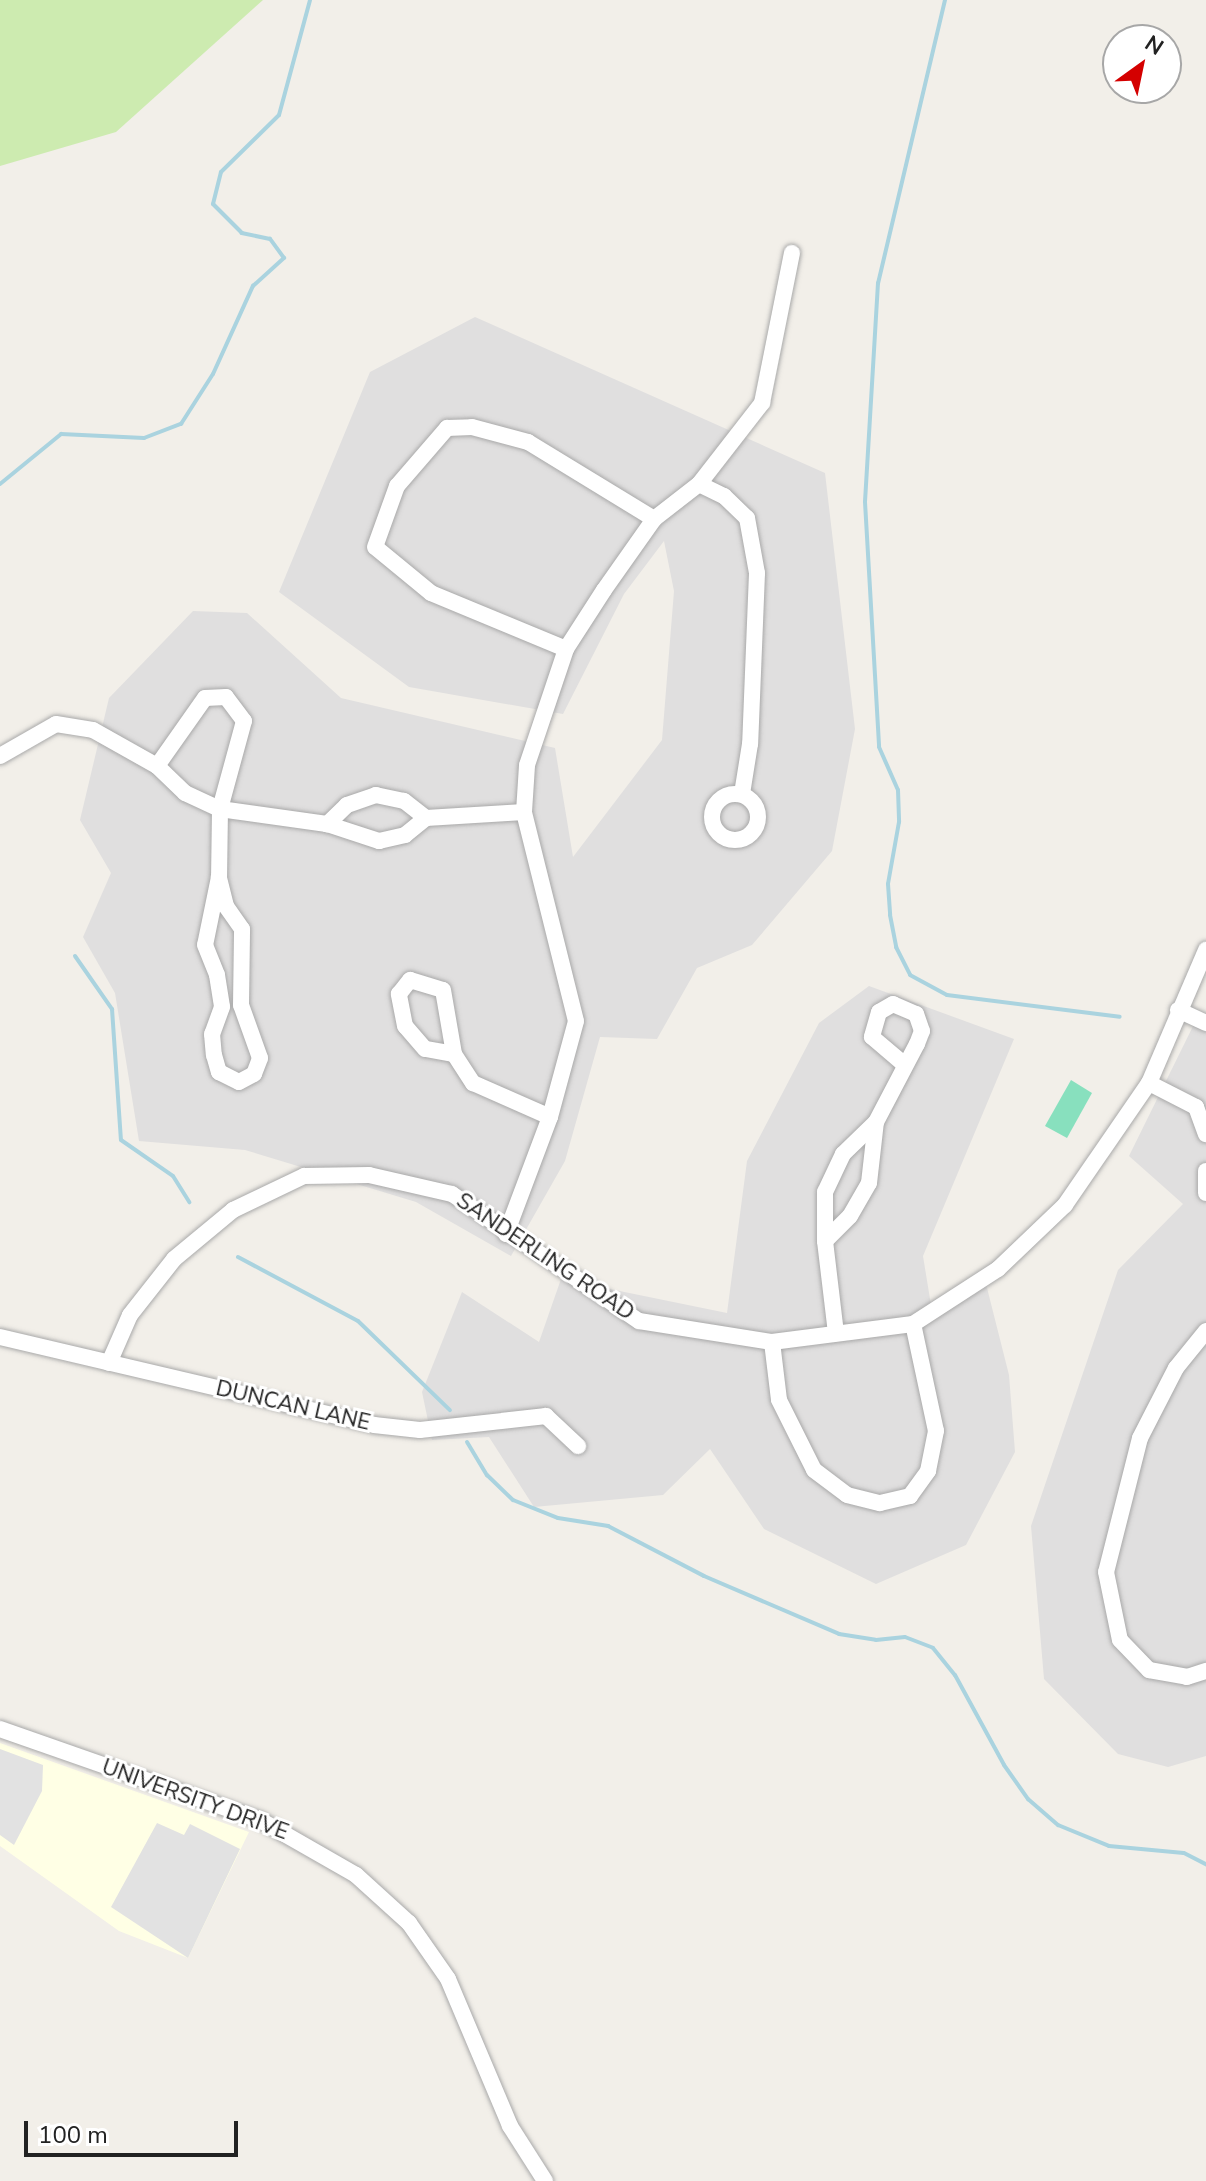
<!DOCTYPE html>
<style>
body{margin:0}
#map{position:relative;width:1206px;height:2181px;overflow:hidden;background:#f2efe9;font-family:"Nunito Sans",sans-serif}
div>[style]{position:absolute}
.residential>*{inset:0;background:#e0dfdf}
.education>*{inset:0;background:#ffffe5}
.grass>*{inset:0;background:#cdebb0}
.pitch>*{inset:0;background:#88e0be}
.parking>*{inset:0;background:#e2e2e2}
.stream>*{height:4px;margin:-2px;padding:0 2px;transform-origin:2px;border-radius:2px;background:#aad3df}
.roads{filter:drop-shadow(0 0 2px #a9a9a9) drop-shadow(0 0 2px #a9a9a9)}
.minor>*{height:16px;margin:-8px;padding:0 8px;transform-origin:8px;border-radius:8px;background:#fff}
.minor>.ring{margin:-8px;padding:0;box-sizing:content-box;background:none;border:16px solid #fff;border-radius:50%}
span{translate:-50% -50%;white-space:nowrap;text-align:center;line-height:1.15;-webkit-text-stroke:6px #fff;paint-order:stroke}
.street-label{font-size:22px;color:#222}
.north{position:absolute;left:1102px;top:24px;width:80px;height:80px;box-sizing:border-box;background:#fff;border:2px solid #a7a7a7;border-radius:50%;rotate:33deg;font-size:22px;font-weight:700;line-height:32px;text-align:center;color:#222}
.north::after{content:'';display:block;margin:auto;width:28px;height:36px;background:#d40000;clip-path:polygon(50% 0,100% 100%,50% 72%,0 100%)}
.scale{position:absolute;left:24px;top:2121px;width:214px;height:36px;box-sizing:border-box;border:4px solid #222;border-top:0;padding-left:10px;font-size:24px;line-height:28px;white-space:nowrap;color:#222;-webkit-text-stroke:6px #fff;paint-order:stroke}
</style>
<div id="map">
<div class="residential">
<div style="clip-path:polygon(475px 317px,825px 473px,855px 729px,832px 851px,752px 945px,697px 968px,657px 1039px,600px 1037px,565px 1161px,511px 1256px,416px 1202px,245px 1150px,139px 1141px,115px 993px,83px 937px,111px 873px,80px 820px,109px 698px,193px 611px,247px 613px,341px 698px,555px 748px,573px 857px,662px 740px,674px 591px,664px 541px,624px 594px,563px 714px,409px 687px,279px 592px,370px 372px)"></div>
<div style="clip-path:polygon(869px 986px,1014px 1039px,923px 1256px,931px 1305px,984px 1276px,1009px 1375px,1015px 1452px,966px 1545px,876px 1584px,764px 1529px,710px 1449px,663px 1495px,534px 1507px,489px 1437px,432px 1440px,422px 1392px,462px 1292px,539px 1342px,561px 1279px,727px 1313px,747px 1161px,819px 1023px)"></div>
<div style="clip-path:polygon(1199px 1014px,1206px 1014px,1206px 1756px,1168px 1767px,1118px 1754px,1044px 1679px,1031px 1526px,1118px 1270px,1183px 1204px,1129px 1156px)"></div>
</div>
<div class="education">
<div style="clip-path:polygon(0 1743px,249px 1832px,188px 1958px,119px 1931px,0 1846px)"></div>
</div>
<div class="grass">
<div style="clip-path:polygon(0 0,263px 0,116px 132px,0 166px)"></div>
</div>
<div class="pitch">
<div style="clip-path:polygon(1071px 1080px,1092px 1093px,1067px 1138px,1045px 1126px)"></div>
</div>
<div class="parking">
<div style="clip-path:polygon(0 1749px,43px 1765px,42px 1791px,14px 1845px,0 1835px)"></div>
<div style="clip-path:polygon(157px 1823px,184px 1835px,190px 1824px,240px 1849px,188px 1958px,111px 1907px)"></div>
</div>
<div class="stream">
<div style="left:945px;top:0;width:291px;rotate:103.3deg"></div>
<div style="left:878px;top:283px;width:219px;rotate:93.4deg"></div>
<div style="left:865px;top:502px;width:245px;rotate:86.7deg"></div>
<div style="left:879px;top:747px;width:47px;rotate:66.2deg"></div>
<div style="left:898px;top:790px;width:32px;rotate:88deg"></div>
<div style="left:899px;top:822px;width:63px;rotate:100.1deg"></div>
<div style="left:888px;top:884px;width:31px;rotate:86deg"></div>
<div style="left:890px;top:915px;width:33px;rotate:79deg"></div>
<div style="left:896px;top:947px;width:31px;rotate:63deg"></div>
<div style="left:910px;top:975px;width:42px;rotate:28.4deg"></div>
<div style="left:947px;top:995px;width:174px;rotate:7.2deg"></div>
<div style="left:0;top:484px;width:79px;rotate:-39.3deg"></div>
<div style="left:61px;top:434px;width:83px;rotate:2.8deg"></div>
<div style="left:144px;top:438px;width:40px;rotate:-21deg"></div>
<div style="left:181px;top:424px;width:59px;rotate:-57.4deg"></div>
<div style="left:213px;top:374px;width:97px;rotate:-65.6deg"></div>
<div style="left:253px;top:286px;width:42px;rotate:-42.1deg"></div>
<div style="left:284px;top:258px;width:24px;rotate:-126deg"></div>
<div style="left:270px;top:239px;width:29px;rotate:-168deg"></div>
<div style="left:242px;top:233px;width:41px;rotate:-135deg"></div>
<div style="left:213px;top:204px;width:33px;rotate:-76deg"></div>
<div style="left:221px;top:172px;width:81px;rotate:-44.5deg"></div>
<div style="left:279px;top:115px;width:119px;rotate:-74.9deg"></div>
<div style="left:75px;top:956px;width:65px;rotate:55.1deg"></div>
<div style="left:112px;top:1009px;width:131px;rotate:86.1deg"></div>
<div style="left:121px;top:1140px;width:63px;rotate:34.7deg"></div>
<div style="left:173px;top:1176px;width:31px;rotate:58deg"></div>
<div style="left:238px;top:1257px;width:136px;rotate:28.1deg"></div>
<div style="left:358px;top:1321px;width:128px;rotate:44.1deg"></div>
<div style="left:467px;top:1442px;width:39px;rotate:59deg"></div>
<div style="left:487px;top:1475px;width:36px;rotate:44deg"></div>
<div style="left:513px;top:1500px;width:48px;rotate:21.8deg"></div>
<div style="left:558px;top:1518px;width:51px;rotate:9.1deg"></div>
<div style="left:608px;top:1526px;width:108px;rotate:27.5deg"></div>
<div style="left:704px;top:1576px;width:147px;rotate:23.2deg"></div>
<div style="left:839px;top:1634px;width:37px;rotate:9deg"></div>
<div style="left:876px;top:1640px;width:29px;rotate:-6deg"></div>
<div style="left:905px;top:1637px;width:30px;rotate:21deg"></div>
<div style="left:933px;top:1648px;width:35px;rotate:51deg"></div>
<div style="left:955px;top:1675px;width:102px;rotate:61.4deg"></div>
<div style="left:1004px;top:1765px;width:42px;rotate:54.8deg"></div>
<div style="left:1028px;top:1799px;width:40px;rotate:41deg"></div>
<div style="left:1058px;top:1825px;width:55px;rotate:22.4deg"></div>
<div style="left:1109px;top:1846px;width:75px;rotate:5.3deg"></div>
<div style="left:1184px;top:1853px;width:25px;rotate:27deg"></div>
</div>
<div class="roads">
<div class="minor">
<div style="left:699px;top:484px;width:28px;rotate:26deg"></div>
<div style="left:724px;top:496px;width:32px;rotate:44deg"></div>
<div style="left:747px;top:518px;width:56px;rotate:79.7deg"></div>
<div style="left:757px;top:573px;width:171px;rotate:92.3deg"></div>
<div style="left:750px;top:744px;width:51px;rotate:99.1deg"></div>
<div style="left:566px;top:649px;width:146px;rotate:-157.5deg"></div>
<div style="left:431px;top:593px;width:72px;rotate:-140.6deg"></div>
<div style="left:375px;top:547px;width:65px;rotate:-70.2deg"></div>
<div style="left:397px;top:486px;width:77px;rotate:-49.2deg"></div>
<div style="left:447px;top:428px;width:25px;rotate:-2deg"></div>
<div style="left:472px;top:427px;width:58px;rotate:15deg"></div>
<div style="left:528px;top:442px;width:148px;rotate:31.4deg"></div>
<div style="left:0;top:756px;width:64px;rotate:-29.7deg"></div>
<div style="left:56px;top:724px;width:37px;rotate:9deg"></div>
<div style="left:93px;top:730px;width:73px;rotate:29.4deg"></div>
<div style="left:157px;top:766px;width:39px;rotate:44deg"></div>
<div style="left:185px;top:793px;width:38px;rotate:25deg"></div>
<div style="left:220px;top:809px;width:108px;rotate:8deg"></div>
<div style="left:327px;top:824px;width:55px;rotate:18.1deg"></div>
<div style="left:379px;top:841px;width:27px;rotate:-13deg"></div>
<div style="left:405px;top:835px;width:27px;rotate:-39deg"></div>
<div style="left:426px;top:818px;width:28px;rotate:-142deg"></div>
<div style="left:404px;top:801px;width:29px;rotate:-168deg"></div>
<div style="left:376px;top:795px;width:31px;rotate:161deg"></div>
<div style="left:347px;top:805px;width:28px;rotate:136deg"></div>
<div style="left:157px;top:766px;width:83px;rotate:-54.8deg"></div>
<div style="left:205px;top:698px;width:21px;rotate:-3deg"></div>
<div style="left:226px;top:697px;width:30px;rotate:53deg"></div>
<div style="left:244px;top:721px;width:91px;rotate:105.3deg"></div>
<div style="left:220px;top:809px;width:68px;rotate:90.8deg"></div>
<div style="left:219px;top:877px;width:69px;rotate:101.6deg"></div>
<div style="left:205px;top:945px;width:32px;rotate:68deg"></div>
<div style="left:217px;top:975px;width:32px;rotate:81deg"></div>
<div style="left:222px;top:1007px;width:29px;rotate:110deg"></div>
<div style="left:212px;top:1034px;width:21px;rotate:85deg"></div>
<div style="left:214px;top:1055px;width:18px;rotate:74deg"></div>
<div style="left:219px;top:1072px;width:22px;rotate:27deg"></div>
<div style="left:239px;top:1082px;width:17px;rotate:-28deg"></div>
<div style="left:254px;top:1074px;width:17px;rotate:-69deg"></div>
<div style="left:260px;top:1058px;width:56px;rotate:-109.7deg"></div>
<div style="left:241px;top:1005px;width:76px;rotate:-89.2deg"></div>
<div style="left:242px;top:929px;width:28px;rotate:-125deg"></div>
<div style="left:226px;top:906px;width:30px;rotate:-104deg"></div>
<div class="ring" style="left:712px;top:794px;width:30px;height:30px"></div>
<div style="left:426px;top:818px;width:98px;rotate:-3.5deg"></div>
<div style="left:410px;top:980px;width:34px;rotate:17deg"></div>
<div style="left:443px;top:990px;width:65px;rotate:80.2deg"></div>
<div style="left:454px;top:1054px;width:29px;rotate:-170deg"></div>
<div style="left:425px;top:1049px;width:30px;rotate:-131deg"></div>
<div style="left:405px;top:1026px;width:33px;rotate:-101deg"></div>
<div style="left:399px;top:994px;width:18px;rotate:-52deg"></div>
<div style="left:1178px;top:1010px;width:31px;rotate:25deg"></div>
<div style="left:454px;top:1054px;width:35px;rotate:57deg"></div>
<div style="left:473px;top:1083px;width:84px;rotate:23.8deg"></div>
<div style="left:1149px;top:1083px;width:53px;rotate:27.1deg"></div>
<div style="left:1196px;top:1107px;width:29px;rotate:70deg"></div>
<div style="left:876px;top:1122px;width:88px;rotate:-62.3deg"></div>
<div style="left:917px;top:1044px;width:14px;rotate:-69deg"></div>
<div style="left:922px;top:1031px;width:18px;rotate:-109deg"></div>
<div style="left:916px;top:1014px;width:25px;rotate:-157deg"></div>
<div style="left:893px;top:1004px;width:16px;rotate:150deg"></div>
<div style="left:879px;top:1012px;width:26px;rotate:106deg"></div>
<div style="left:872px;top:1037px;width:43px;rotate:40.3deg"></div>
<div style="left:1206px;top:1171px;width:22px;rotate:90deg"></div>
<div style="left:506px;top:1234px;width:125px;rotate:-69.4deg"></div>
<div style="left:550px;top:1117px;width:99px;rotate:-74.8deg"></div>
<div style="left:576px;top:1021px;width:215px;rotate:-104deg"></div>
<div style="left:524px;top:812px;width:47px;rotate:-86.3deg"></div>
<div style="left:527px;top:765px;width:122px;rotate:-71.4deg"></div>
<div style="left:566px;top:649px;width:70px;rotate:-57.2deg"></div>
<div style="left:604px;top:590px;width:87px;rotate:-54.8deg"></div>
<div style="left:654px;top:519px;width:57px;rotate:-37.9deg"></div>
<div style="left:699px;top:484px;width:103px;rotate:-52.1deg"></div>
<div style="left:762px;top:403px;width:153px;rotate:-78.7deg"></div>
<div style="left:825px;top:1241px;width:35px;rotate:-45deg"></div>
<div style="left:850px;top:1216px;width:38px;rotate:-60deg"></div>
<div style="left:869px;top:1183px;width:61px;rotate:-83.5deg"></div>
<div style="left:876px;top:1122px;width:46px;rotate:135.9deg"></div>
<div style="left:843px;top:1154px;width:42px;rotate:115.3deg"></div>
<div style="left:825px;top:1192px;width:49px;rotate:90deg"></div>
<div style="left:825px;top:1241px;width:93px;rotate:83.2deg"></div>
<div style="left:1206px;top:1331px;width:48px;rotate:129deg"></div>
<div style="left:1176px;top:1368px;width:79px;rotate:117.2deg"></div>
<div style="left:1140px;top:1438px;width:138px;rotate:104.2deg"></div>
<div style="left:1106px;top:1572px;width:69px;rotate:78.4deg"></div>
<div style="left:1120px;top:1640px;width:42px;rotate:46deg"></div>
<div style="left:1149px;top:1670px;width:39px;rotate:10deg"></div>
<div style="left:1187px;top:1677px;width:20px;rotate:-18deg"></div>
<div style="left:0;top:1337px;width:384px;rotate:13.2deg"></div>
<div style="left:374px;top:1425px;width:46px;rotate:6.2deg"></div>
<div style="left:420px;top:1430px;width:127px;rotate:-6.3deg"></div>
<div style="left:546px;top:1416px;width:44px;rotate:43.2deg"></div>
<div style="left:772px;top:1342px;width:58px;rotate:83.1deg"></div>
<div style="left:779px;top:1400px;width:78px;rotate:63.4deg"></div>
<div style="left:814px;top:1470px;width:41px;rotate:37.1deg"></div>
<div style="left:847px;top:1495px;width:34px;rotate:14deg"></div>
<div style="left:880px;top:1503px;width:31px;rotate:-13deg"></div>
<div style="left:910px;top:1496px;width:31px;rotate:-54deg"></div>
<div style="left:928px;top:1471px;width:41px;rotate:-78.7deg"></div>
<div style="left:936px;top:1431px;width:109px;rotate:-102.1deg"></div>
<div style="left:109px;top:1363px;width:52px;rotate:-66.4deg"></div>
<div style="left:130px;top:1315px;width:71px;rotate:-51.8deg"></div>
<div style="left:174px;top:1259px;width:77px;rotate:-39.7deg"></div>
<div style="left:233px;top:1210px;width:79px;rotate:-25.6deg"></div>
<div style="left:304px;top:1176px;width:65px;rotate:-0.9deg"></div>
<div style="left:369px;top:1175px;width:85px;rotate:12.9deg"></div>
<div style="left:452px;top:1194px;width:226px;rotate:34.2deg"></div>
<div style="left:639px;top:1321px;width:135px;rotate:9deg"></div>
<div style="left:772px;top:1342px;width:142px;rotate:-7.3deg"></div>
<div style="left:913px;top:1324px;width:101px;rotate:-32.9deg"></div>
<div style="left:998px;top:1269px;width:93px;rotate:-43.7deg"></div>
<div style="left:1065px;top:1205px;width:148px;rotate:-55.5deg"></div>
<div style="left:1149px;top:1083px;width:145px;rotate:-66.8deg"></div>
<div style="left:0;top:1729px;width:275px;rotate:19.3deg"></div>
<div style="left:260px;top:1820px;width:111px;rotate:29.8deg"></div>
<div style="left:356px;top:1875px;width:72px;rotate:42.2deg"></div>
<div style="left:409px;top:1923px;width:68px;rotate:55.1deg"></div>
<div style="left:448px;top:1979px;width:160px;rotate:67.1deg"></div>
<div style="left:510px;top:2126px;width:65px;rotate:57.5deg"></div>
</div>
</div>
<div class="street-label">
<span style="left:545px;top:1257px;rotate:34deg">SANDERLING ROAD</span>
<span style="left:293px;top:1406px;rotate:13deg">DUNCAN LANE</span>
<span style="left:195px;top:1800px;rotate:20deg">UNIVERSITY DRIVE</span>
</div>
<div class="north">N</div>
<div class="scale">100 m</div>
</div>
